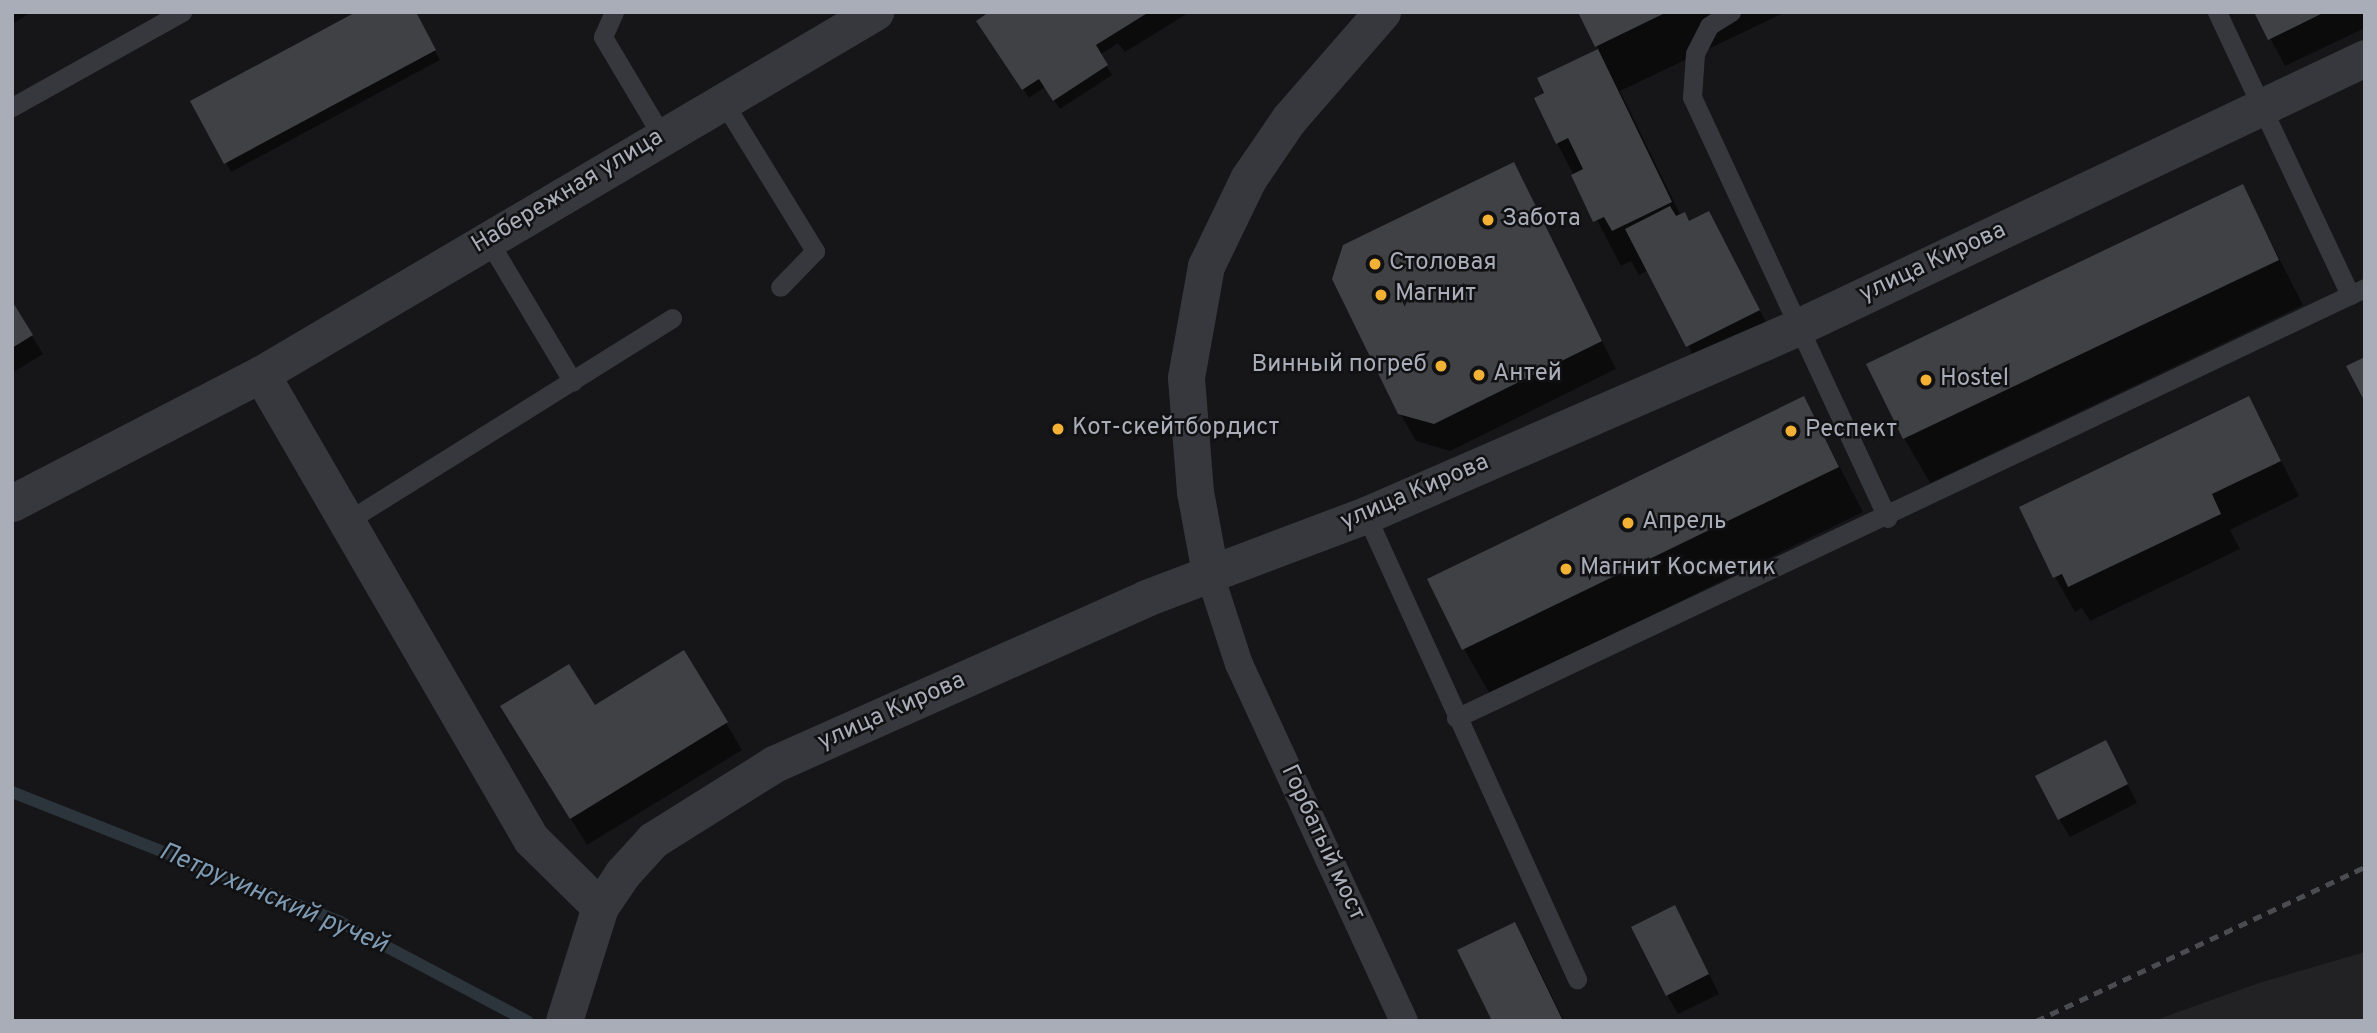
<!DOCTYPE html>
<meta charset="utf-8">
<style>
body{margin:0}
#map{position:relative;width:2377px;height:1033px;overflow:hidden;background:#161618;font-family:Overpass,sans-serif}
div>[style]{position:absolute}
.built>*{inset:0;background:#222225}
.shadow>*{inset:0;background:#0007}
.stream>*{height:12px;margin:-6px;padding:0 6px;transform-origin:6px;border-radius:6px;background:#2c353c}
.building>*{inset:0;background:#404145}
.service>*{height:19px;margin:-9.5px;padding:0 9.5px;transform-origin:9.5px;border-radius:9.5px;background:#37383d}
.pedestrian>*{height:28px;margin:-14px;padding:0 14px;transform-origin:14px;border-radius:14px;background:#37383d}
.minor>*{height:37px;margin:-18.5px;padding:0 18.5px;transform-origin:18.5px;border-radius:18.5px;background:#37383d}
.rail>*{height:5px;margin-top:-2.5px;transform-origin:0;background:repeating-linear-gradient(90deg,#4a4c52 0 9px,transparent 0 16px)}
.dots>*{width:19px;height:19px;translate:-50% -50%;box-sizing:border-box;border:4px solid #111113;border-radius:50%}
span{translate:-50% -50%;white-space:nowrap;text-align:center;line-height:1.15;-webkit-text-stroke:5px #111113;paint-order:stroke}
.street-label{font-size:24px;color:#a8adb8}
.poi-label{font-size:24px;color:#a8adb8}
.left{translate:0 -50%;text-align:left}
.right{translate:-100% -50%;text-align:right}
.water-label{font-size:26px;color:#7f9bb3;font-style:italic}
.frame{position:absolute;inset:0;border:14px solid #a8adb8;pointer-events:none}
</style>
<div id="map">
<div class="built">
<div style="clip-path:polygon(2365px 952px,2365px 1021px,2153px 1021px,2259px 983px)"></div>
</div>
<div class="shadow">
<div style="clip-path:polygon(12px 12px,32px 12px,12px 24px)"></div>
<div style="clip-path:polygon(414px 12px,440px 60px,231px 172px,193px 102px)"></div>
<div style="clip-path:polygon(992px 12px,1190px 12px,1125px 52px,1118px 43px,1100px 55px,1112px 75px,1060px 109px,1045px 87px,1029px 98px,984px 30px)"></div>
<div style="clip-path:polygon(1580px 12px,1786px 12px,1620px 91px,1681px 216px,1724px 240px,1774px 338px,1703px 374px,1649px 270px,1639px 275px,1631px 261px,1621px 266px,1557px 143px,1539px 79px,1599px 50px)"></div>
<div style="clip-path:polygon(2256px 12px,2365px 12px,2365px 28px,2285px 66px)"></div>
<div style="clip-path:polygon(1513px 164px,1616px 369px,1450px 451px,1416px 441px,1400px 413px)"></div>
<div style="clip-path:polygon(2242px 186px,2303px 305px,1930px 483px,1904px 438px)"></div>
<div style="clip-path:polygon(12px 304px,43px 354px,12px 373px)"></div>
<div style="clip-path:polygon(1804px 398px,1863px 512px,1490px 694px,1464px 649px)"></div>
<div style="clip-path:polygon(2249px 398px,2299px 496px,2230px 530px,2240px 549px,2090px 621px,2082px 608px,2075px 612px,2055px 577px)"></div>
<div style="clip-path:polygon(594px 708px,726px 723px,742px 750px,587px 845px,519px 734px)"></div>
<div style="clip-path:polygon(2116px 761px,2137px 803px,2070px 837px,2059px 819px)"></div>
<div style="clip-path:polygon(1514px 924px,1530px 951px,1564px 1021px,1494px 1021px)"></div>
<div style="clip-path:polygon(1685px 926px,1719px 994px,1678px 1014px,1667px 995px)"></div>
</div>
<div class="stream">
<div style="left:12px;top:792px;width:353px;rotate:21.6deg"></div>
<div style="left:340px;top:922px;width:212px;rotate:27.9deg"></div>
</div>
<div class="building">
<div style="clip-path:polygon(356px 12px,416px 12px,436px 50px,224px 164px,190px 101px)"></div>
<div style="clip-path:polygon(989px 12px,1149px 12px,1096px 45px,1108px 65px,1053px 101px,1039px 79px,1022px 90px,976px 21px)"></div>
<div style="clip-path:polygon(1578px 12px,1667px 12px,1595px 47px)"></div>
<div style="clip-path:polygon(2254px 12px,2325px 12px,2268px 40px)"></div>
<div style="clip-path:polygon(1598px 49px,1672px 202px,1612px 231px,1604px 217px,1593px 222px,1571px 175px,1583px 169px,1568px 138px,1556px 144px,1534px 98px,1544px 93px,1537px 78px)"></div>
<div style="clip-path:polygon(1514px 162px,1602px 341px,1434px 424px,1398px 414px,1332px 279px,1343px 245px)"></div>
<div style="clip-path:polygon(2243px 184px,2279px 260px,1903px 439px,1866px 364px)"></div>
<div style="clip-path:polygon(1670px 206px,1676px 216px,1685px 212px,1689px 221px,1709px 211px,1760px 310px,1686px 347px,1625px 229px)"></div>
<div style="clip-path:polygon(12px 301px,33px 335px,12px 348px)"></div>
<div style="clip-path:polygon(2365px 357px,2365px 402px,2346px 366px)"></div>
<div style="clip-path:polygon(1804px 396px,1839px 467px,1462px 650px,1427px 579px)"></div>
<div style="clip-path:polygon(2249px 396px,2281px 461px,2212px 494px,2221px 514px,2068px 587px,2062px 574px,2053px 578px,2019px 507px)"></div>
<div style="clip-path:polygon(684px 650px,728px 722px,570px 819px,500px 706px,569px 664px,595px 705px)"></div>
<div style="clip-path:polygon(2106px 740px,2128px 784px,2058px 820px,2035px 776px)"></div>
<div style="clip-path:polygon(1675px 905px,1709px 974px,1666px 996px,1631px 927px)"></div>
<div style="clip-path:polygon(1515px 922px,1563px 1021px,1492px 1021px,1457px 950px)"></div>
</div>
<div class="service">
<div style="left:614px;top:12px;width:27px;rotate:114deg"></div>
<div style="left:603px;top:37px;width:115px;rotate:59.2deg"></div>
<div style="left:1731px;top:12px;width:26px;rotate:148deg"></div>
<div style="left:1709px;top:26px;width:31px;rotate:117deg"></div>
<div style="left:1695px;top:54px;width:43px;rotate:94deg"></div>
<div style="left:1692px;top:97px;width:464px;rotate:65.1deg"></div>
<div style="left:2217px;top:12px;width:313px;rotate:64.8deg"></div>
<div style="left:724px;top:103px;width:174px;rotate:58.4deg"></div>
<div style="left:815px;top:251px;width:50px;rotate:134.2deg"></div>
<div style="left:12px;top:107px;width:195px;rotate:-29.2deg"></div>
<div style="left:488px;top:240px;width:165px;rotate:59.1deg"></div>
<div style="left:1366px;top:515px;width:510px;rotate:65.55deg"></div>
<div style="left:349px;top:520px;width:381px;rotate:-32deg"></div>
<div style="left:1456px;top:718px;width:1006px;rotate:-25.32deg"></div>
</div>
<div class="pedestrian">
<div style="left:1211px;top:578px;width:90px;rotate:72deg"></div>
<div style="left:1239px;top:664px;width:393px;rotate:65.2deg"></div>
</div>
<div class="minor">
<div style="left:261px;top:374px;width:538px;rotate:59.86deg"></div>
<div style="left:531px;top:839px;width:97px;rotate:44.6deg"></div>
<div style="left:12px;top:503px;width:280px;rotate:-27.4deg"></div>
<div style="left:261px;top:374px;width:713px;rotate:-30.52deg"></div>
<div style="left:1211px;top:578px;width:87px;rotate:-100.5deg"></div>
<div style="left:1195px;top:492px;width:115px;rotate:-94.5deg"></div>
<div style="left:1186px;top:377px;width:113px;rotate:-79.8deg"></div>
<div style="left:1206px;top:266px;width:97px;rotate:-64.2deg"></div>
<div style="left:1248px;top:179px;width:73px;rotate:-55.7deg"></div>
<div style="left:1289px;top:119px;width:142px;rotate:-49deg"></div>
<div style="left:564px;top:1021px;width:120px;rotate:-72.5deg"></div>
<div style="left:600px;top:907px;width:40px;rotate:-56deg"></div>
<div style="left:622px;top:874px;width:46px;rotate:-47.6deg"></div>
<div style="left:653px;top:840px;width:143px;rotate:-32.1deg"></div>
<div style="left:774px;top:764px;width:407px;rotate:-24deg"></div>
<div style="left:1146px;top:598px;width:235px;rotate:-20.7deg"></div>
<div style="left:1366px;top:515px;width:469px;rotate:-23.5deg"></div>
<div style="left:1796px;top:328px;width:630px;rotate:-25.39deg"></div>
</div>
<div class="rail">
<div style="left:2036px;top:1021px;width:363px;rotate:-25.1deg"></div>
</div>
<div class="dots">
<div style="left:1488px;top:220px;background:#f2b134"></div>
<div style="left:1375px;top:264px;background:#f2b134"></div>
<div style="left:1381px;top:295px;background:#f2b134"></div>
<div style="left:1441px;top:366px;background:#f2b134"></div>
<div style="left:1479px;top:375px;background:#f2b134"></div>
<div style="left:1926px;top:380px;background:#f2b134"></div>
<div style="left:1058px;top:429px;background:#f2b134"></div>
<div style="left:1791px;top:431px;background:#f2b134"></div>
<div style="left:1628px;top:523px;background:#f2b134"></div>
<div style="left:1566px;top:569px;background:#f2b134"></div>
</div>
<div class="street-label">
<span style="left:568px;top:192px;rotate:-31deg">Набережная улица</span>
<span style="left:1933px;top:263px;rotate:-25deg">улица Кирова</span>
<span style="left:1415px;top:493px;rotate:-23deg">улица Кирова</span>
<span style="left:892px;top:712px;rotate:-24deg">улица Кирова</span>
<span style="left:1322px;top:843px;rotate:65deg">Горбатый мост</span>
</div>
<div class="poi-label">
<span class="left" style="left:1502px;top:220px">Забота</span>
<span class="left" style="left:1389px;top:264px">Столовая</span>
<span class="left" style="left:1395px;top:295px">Магнит</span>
<span class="right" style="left:1427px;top:366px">Винный погреб</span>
<span class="left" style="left:1493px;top:375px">Антей</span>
<span class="left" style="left:1940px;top:380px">Hostel</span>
<span class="left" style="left:1072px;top:429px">Кот-скейтбордист</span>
<span class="left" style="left:1805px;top:431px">Респект</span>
<span class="left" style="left:1642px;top:523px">Апрель</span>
<span class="left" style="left:1580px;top:569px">Магнит Косметик</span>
</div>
<div class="water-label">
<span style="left:273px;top:899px;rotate:23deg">Петрухинский ручей</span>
</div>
<div class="frame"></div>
</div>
